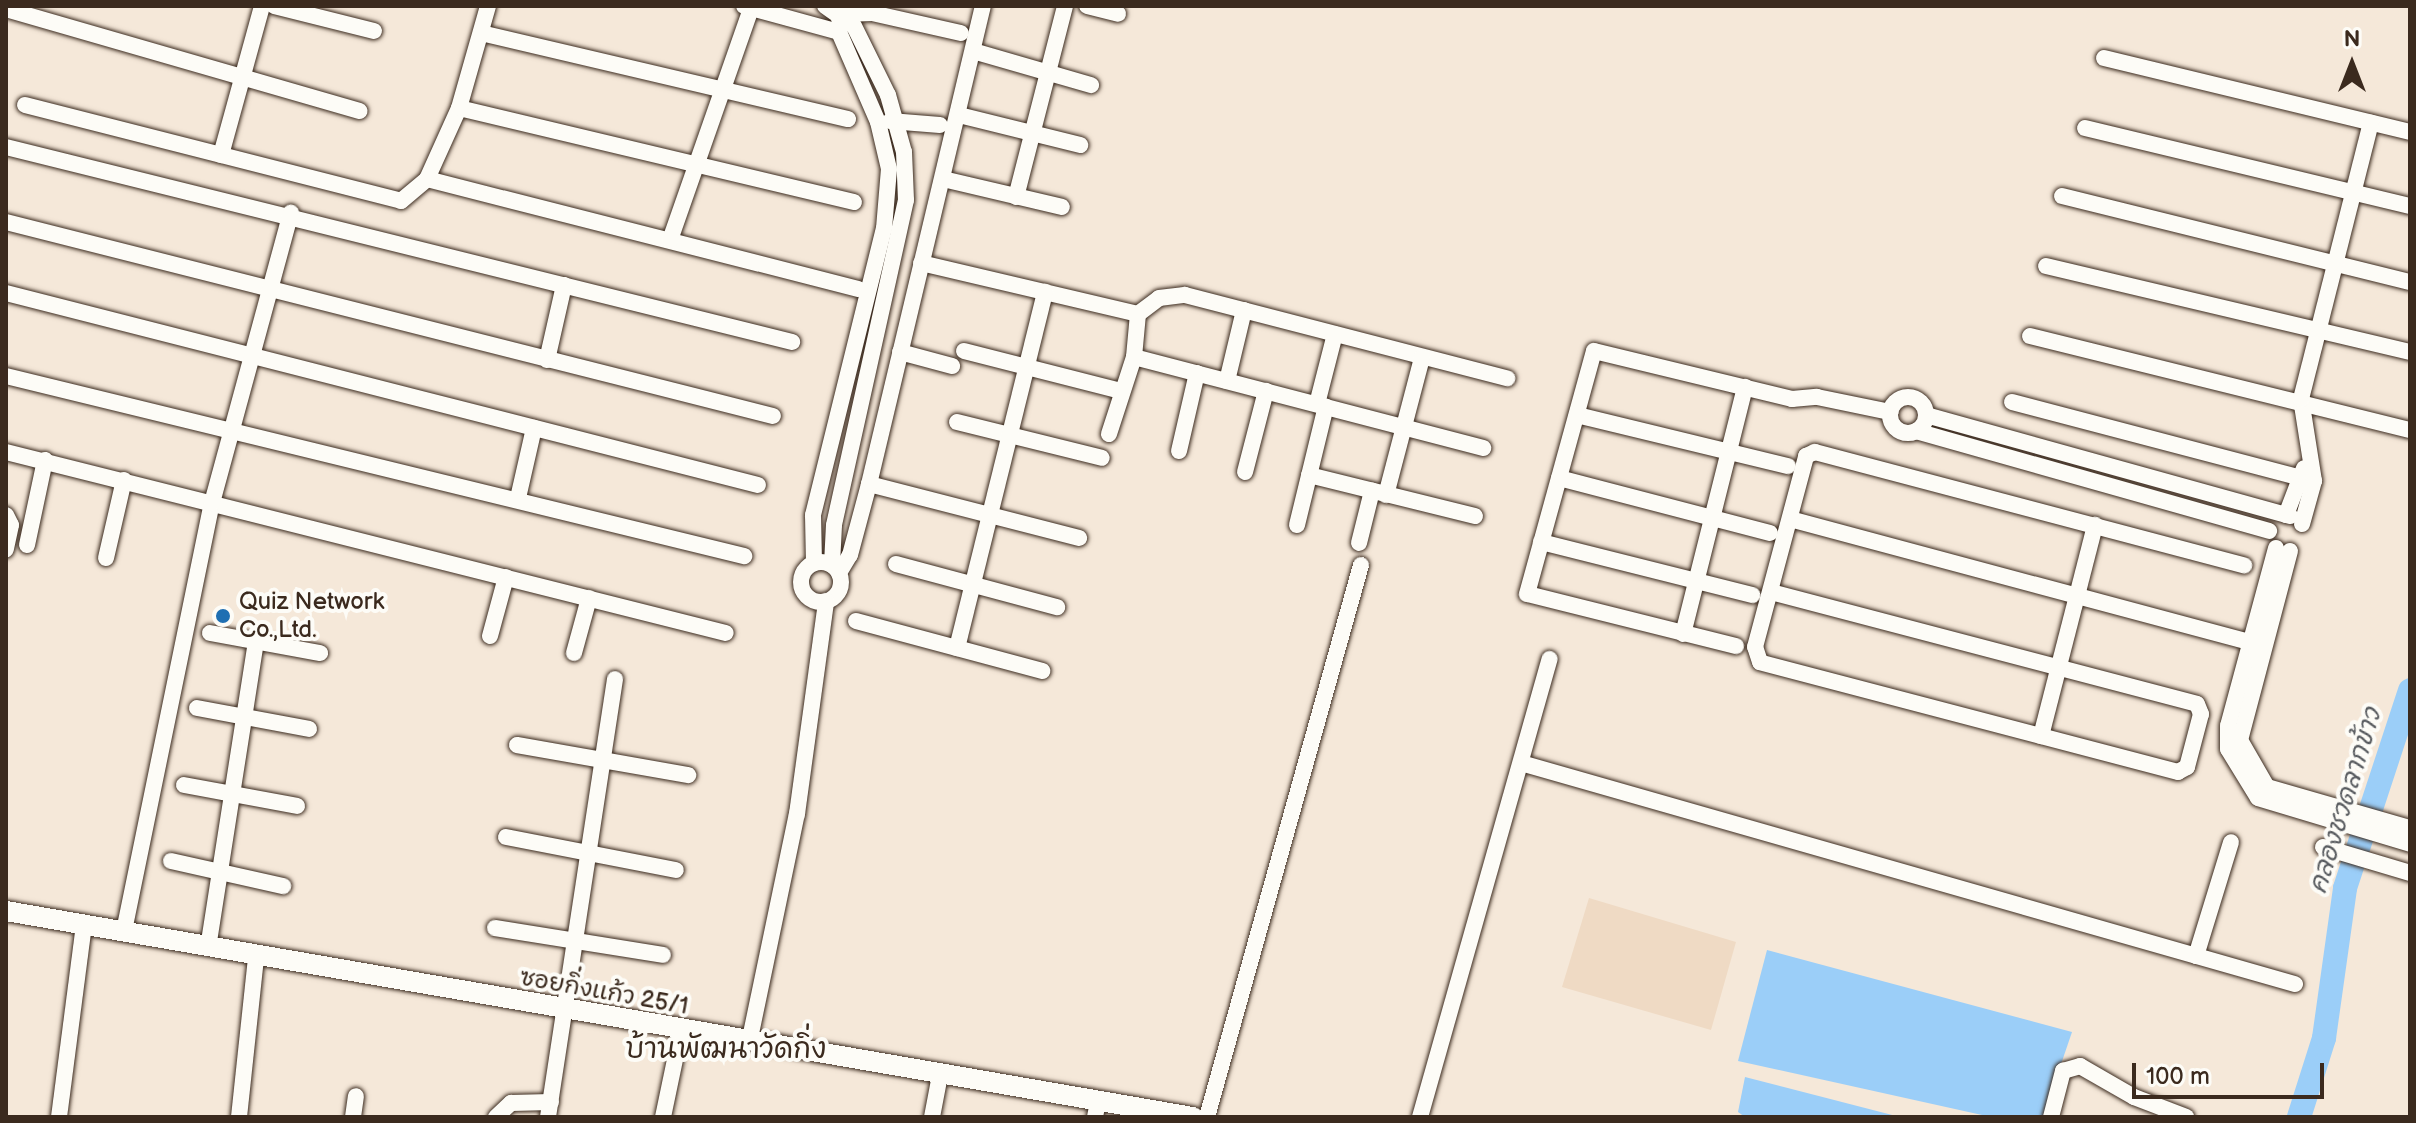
<!DOCTYPE html>
<meta charset="utf-8">
<style>
body{margin:0}
#map{position:relative;width:2416px;height:1123px;overflow:hidden;background:#f5e8d9;font-family:"Balsamiq Sans","Playpen Sans Thai",sans-serif}
div>[style]{position:absolute}
.built>*{inset:0;background:#efdac4}
.water>*{inset:0;background:#9bcef8}
.river>*{height:24px;margin:-12px;padding:0 12px;transform-origin:12px;border-radius:12px;background:#9bcef8}
.roads{filter:drop-shadow(0 0 2px #3b2a1e) drop-shadow(0 0 2px #3b2a1e)}
.minor>*{height:16px;margin:-8px;padding:0 8px;transform-origin:8px;border-radius:8px;background:#fdfcf7}
.minor>.ring{margin:-8px;padding:0;box-sizing:content-box;background:none;border:16px solid #fdfcf7;border-radius:50%}
.tertiary>*{height:20px;margin:-10px;padding:0 10px;transform-origin:10px;border-radius:10px;background:#fdfcf7}
.dots>*{width:22px;height:22px;translate:-50% -50%;box-sizing:border-box;border:4px solid #fdfcf7;border-radius:50%}
span{translate:-50% -50%;white-space:nowrap;text-align:center;line-height:1.15;-webkit-text-stroke:8px #fdfcf7;paint-order:stroke}
.poi-label{font-size:24px;color:#3b2a1e}
.left{translate:0 -50%;text-align:left}
.street-label{font-size:24px;color:#3b2a1e}
.water-label{font-size:26px;color:#585b5f;font-style:italic}
.quarter-label{font-size:28px;color:#3b2a1e}
.frame{position:absolute;inset:0;border:8px solid #3b2a1e;pointer-events:none}
.north{position:absolute;left:2312px;top:24px;width:80px;height:80px;-webkit-text-stroke:6px #fdfcf7;paint-order:stroke;rotate:0deg;font-size:22px;font-weight:700;line-height:32px;text-align:center;color:#3b2a1e}
.north::after{content:'';display:block;margin:auto;width:28px;height:36px;background:#3b2a1e;clip-path:polygon(50% 0,100% 100%,50% 72%,0 100%)}
.scale{position:absolute;left:2132px;top:1063px;width:192px;height:36px;box-sizing:border-box;border:4px solid #3b2a1e;border-top:0;padding-left:10px;font-size:24px;line-height:28px;white-space:nowrap;color:#3b2a1e;-webkit-text-stroke:6px #fdfcf7;paint-order:stroke}
</style>
<div id="map">
<div class="built">
<div style="clip-path:polygon(1589px 898px,1736px 942px,1711px 1030px,1562px 987px)"></div>
</div>
<div class="water">
<div style="clip-path:polygon(1767px 950px,2072px 1032px,2043px 1117px,1991px 1117px,1738px 1061px)"></div>
<div style="clip-path:polygon(1745px 1077px,1900px 1117px,1745px 1117px,1738px 1112px)"></div>
</div>
<div class="river">
<div style="left:2299px;top:1117px;width:83px;rotate:-72.4deg"></div>
<div style="left:2324px;top:1038px;width:151px;rotate:-82deg"></div>
<div style="left:2345px;top:888px;width:208px;rotate:-71.8deg"></div>
</div>
<div class="roads">
<div class="minor">
<div style="left:274px;top:6px;width:103px;rotate:14deg"></div>
<div style="left:744px;top:6px;width:98px;rotate:15.3deg"></div>
<div style="left:839px;top:32px;width:98px;rotate:66.6deg"></div>
<div style="left:878px;top:122px;width:48px;rotate:76.8deg"></div>
<div style="left:889px;top:169px;width:59px;rotate:94.8deg"></div>
<div style="left:884px;top:228px;width:296px;rotate:103.9deg"></div>
<div style="left:813px;top:515px;width:48px;rotate:88.8deg"></div>
<div style="left:825px;top:6px;width:35px;rotate:35deg"></div>
<div style="left:854px;top:26px;width:77px;rotate:63.8deg"></div>
<div style="left:888px;top:95px;width:59px;rotate:74.3deg"></div>
<div style="left:904px;top:152px;width:48px;rotate:87.6deg"></div>
<div style="left:906px;top:200px;width:333px;rotate:102.5deg"></div>
<div style="left:834px;top:525px;width:40px;rotate:92.9deg"></div>
<div style="left:1087px;top:6px;width:32px;rotate:14deg"></div>
<div style="left:6px;top:9px;width:368px;rotate:16.1deg"></div>
<div style="left:839px;top:19px;width:6px;rotate:-51deg"></div>
<div style="left:843px;top:14px;width:29px;rotate:-2deg"></div>
<div style="left:872px;top:13px;width:91px;rotate:12.7deg"></div>
<div style="left:481px;top:33px;width:377px;rotate:13.2deg"></div>
<div style="left:973px;top:51px;width:123px;rotate:16.1deg"></div>
<div style="left:2104px;top:58px;width:315px;rotate:13.6deg"></div>
<div style="left:25px;top:105px;width:388px;rotate:14.3deg"></div>
<div style="left:401px;top:201px;width:34px;rotate:-40deg"></div>
<div style="left:427px;top:179px;width:78px;rotate:-65.7deg"></div>
<div style="left:459px;top:108px;width:106px;rotate:-74.1deg"></div>
<div style="left:459px;top:108px;width:406px;rotate:13.4deg"></div>
<div style="left:959px;top:115px;width:125px;rotate:13.9deg"></div>
<div style="left:890px;top:121px;width:50px;rotate:4.6deg"></div>
<div style="left:2085px;top:128px;width:334px;rotate:13.5deg"></div>
<div style="left:6px;top:147px;width:810px;rotate:13.93deg"></div>
<div style="left:221px;top:155px;width:155px;rotate:-74.6deg"></div>
<div style="left:427px;top:179px;width:445px;rotate:14.3deg"></div>
<div style="left:943px;top:179px;width:122px;rotate:13.2deg"></div>
<div style="left:2062px;top:196px;width:358px;rotate:13.9deg"></div>
<div style="left:1016px;top:197px;width:197px;rotate:-75.6deg"></div>
<div style="left:6px;top:222px;width:791px;rotate:14.19deg"></div>
<div style="left:670px;top:240px;width:248px;rotate:-70.7deg"></div>
<div style="left:921px;top:263px;width:223px;rotate:13.2deg"></div>
<div style="left:1138px;top:314px;width:43px;rotate:95.3deg"></div>
<div style="left:1134px;top:357px;width:81px;rotate:108deg"></div>
<div style="left:2046px;top:266px;width:374px;rotate:13.3deg"></div>
<div style="left:6px;top:293px;width:776px;rotate:14.32deg"></div>
<div style="left:1138px;top:314px;width:26px;rotate:-37deg"></div>
<div style="left:1159px;top:298px;width:26px;rotate:-7deg"></div>
<div style="left:1185px;top:295px;width:333px;rotate:14.5deg"></div>
<div style="left:2030px;top:336px;width:391px;rotate:13.9deg"></div>
<div style="left:964px;top:351px;width:162px;rotate:14.3deg"></div>
<div style="left:900px;top:352px;width:54px;rotate:15.1deg"></div>
<div style="left:1134px;top:357px;width:361px;rotate:14.6deg"></div>
<div style="left:547px;top:360px;width:77px;rotate:-77.2deg"></div>
<div style="left:6px;top:376px;width:760px;rotate:13.71deg"></div>
<div style="left:1227px;top:381px;width:73px;rotate:-76.5deg"></div>
<div class="ring" style="left:1890px;top:397px;width:20px;height:20px"></div>
<div style="left:2012px;top:402px;width:312px;rotate:14.7deg"></div>
<div style="left:1317px;top:404px;width:72px;rotate:-75.6deg"></div>
<div style="left:1577px;top:415px;width:217px;rotate:13.6deg"></div>
<div style="left:1926px;top:415px;width:378px;rotate:15.5deg"></div>
<div style="left:957px;top:422px;width:149px;rotate:13.9deg"></div>
<div style="left:1916px;top:431px;width:367px;rotate:15.8deg"></div>
<div style="left:1179px;top:451px;width:80px;rotate:-77deg"></div>
<div style="left:6px;top:452px;width:742px;rotate:14.11deg"></div>
<div style="left:1245px;top:472px;width:84px;rotate:-75.5deg"></div>
<div style="left:1309px;top:475px;width:171px;rotate:13.9deg"></div>
<div style="left:1559px;top:478px;width:218px;rotate:14.6deg"></div>
<div style="left:869px;top:484px;width:217px;rotate:14.4deg"></div>
<div style="left:1386px;top:495px;width:142px;rotate:-75.3deg"></div>
<div style="left:518px;top:498px;width:72px;rotate:-77.1deg"></div>
<div style="left:6px;top:515px;width:11px;rotate:63deg"></div>
<div style="left:11px;top:525px;width:25px;rotate:102deg"></div>
<div style="left:2286px;top:515px;width:50px;rotate:-69deg"></div>
<div style="left:1790px;top:519px;width:490px;rotate:15deg"></div>
<div style="left:2302px;top:524px;width:45px;rotate:-74.4deg"></div>
<div style="left:2314px;top:481px;width:83px;rotate:-99deg"></div>
<div style="left:2301px;top:399px;width:285px;rotate:-75.8deg"></div>
<div style="left:1297px;top:525px;width:122px;rotate:-76.3deg"></div>
<div style="left:1541px;top:542px;width:218px;rotate:14.1deg"></div>
<div style="left:1359px;top:543px;width:54px;rotate:-76deg"></div>
<div style="left:27px;top:545px;width:87px;rotate:-78deg"></div>
<div style="left:2276px;top:548px;width:184px;rotate:105.1deg"></div>
<div style="left:2228px;top:726px;width:23px;rotate:90deg"></div>
<div style="left:2228px;top:749px;width:57px;rotate:58.5deg"></div>
<div style="left:2258px;top:798px;width:159px;rotate:16.8deg"></div>
<div style="left:2290px;top:551px;width:196px;rotate:104.8deg"></div>
<div style="left:2240px;top:740px;width:54px;rotate:60.1deg"></div>
<div style="left:2267px;top:787px;width:149px;rotate:16deg"></div>
<div style="left:106px;top:558px;width:80px;rotate:-77deg"></div>
<div class="ring" style="left:801px;top:562px;width:24px;height:24px"></div>
<div style="left:896px;top:564px;width:167px;rotate:15deg"></div>
<div style="left:839px;top:573px;width:21px;rotate:-59deg"></div>
<div style="left:850px;top:555px;width:73px;rotate:-75deg"></div>
<div style="left:869px;top:484px;width:491px;rotate:-76.6deg"></div>
<div style="left:1771px;top:592px;width:440px;rotate:14.7deg"></div>
<div style="left:2197px;top:704px;width:11px;rotate:68deg"></div>
<div style="left:2201px;top:714px;width:55px;rotate:104.8deg"></div>
<div style="left:2187px;top:767px;width:10px;rotate:151deg"></div>
<div style="left:2178px;top:772px;width:432px;rotate:-165.3deg"></div>
<div style="left:1760px;top:662px;width:16px;rotate:-108deg"></div>
<div style="left:1755px;top:647px;width:198px;rotate:-75deg"></div>
<div style="left:1806px;top:456px;width:10px;rotate:-24deg"></div>
<div style="left:1815px;top:452px;width:444px;rotate:14.8deg"></div>
<div style="left:856px;top:621px;width:193px;rotate:15deg"></div>
<div style="left:210px;top:633px;width:112px;rotate:10.3deg"></div>
<div style="left:1683px;top:634px;width:255px;rotate:-75.9deg"></div>
<div style="left:490px;top:636px;width:61px;rotate:-74.8deg"></div>
<div style="left:1736px;top:646px;width:215px;rotate:-166deg"></div>
<div style="left:1527px;top:594px;width:252px;rotate:-74.6deg"></div>
<div style="left:1594px;top:351px;width:204px;rotate:13.6deg"></div>
<div style="left:1792px;top:399px;width:25px;rotate:-5deg"></div>
<div style="left:1817px;top:397px;width:75px;rotate:11.6deg"></div>
<div style="left:957px;top:648px;width:367px;rotate:-76.1deg"></div>
<div style="left:574px;top:653px;width:57px;rotate:-74.7deg"></div>
<div style="left:197px;top:708px;width:114px;rotate:10.6deg"></div>
<div style="left:2041px;top:736px;width:218px;rotate:-75.6deg"></div>
<div style="left:517px;top:745px;width:174px;rotate:10deg"></div>
<div style="left:1521px;top:763px;width:805px;rotate:15.94deg"></div>
<div style="left:184px;top:785px;width:115px;rotate:10.5deg"></div>
<div style="left:506px;top:837px;width:173px;rotate:11deg"></div>
<div style="left:2323px;top:847px;width:91px;rotate:16.6deg"></div>
<div style="left:171px;top:861px;width:115px;rotate:12.6deg"></div>
<div style="left:495px;top:928px;width:170px;rotate:9.1deg"></div>
<div style="left:124px;top:931px;width:437px;rotate:-78.4deg"></div>
<div style="left:212px;top:503px;width:301px;rotate:-74.8deg"></div>
<div style="left:208px;top:948px;width:311px;rotate:-81.1deg"></div>
<div style="left:2196px;top:956px;width:119px;rotate:-72.9deg"></div>
<div style="left:749px;top:1043px;width:234px;rotate:-78.2deg"></div>
<div style="left:797px;top:814px;width:215px;rotate:-82.2deg"></div>
<div style="left:59px;top:1117px;width:195px;rotate:-82.6deg"></div>
<div style="left:239px;top:1117px;width:161px;rotate:-83.9deg"></div>
<div style="left:353px;top:1117px;width:21px;rotate:-82deg"></div>
<div style="left:496px;top:1117px;width:21px;rotate:-43deg"></div>
<div style="left:511px;top:1103px;width:40px;rotate:-1.4deg"></div>
<div style="left:548px;top:1117px;width:443px;rotate:-81.3deg"></div>
<div style="left:663px;top:1117px;width:88px;rotate:-78.2deg"></div>
<div style="left:932px;top:1117px;width:43px;rotate:-79.2deg"></div>
<div style="left:1095px;top:1117px;width:16px;rotate:-79deg"></div>
<div style="left:1207px;top:1117px;width:573px;rotate:-74.41deg"></div>
<div style="left:1420px;top:1117px;width:476px;rotate:-74.2deg"></div>
<div style="left:2051px;top:1117px;width:48px;rotate:-75.4deg"></div>
<div style="left:2063px;top:1071px;width:18px;rotate:-16deg"></div>
<div style="left:2080px;top:1066px;width:62px;rotate:29.9deg"></div>
<div style="left:2134px;top:1097px;width:56px;rotate:21deg"></div>
</div>
<div class="tertiary">
<div style="left:6px;top:911px;width:1205px;rotate:9.85deg"></div>
</div>
</div>
<div class="dots">
<div style="left:223px;top:616px;background:#1f6fb2"></div>
</div>
<div class="poi-label">
<span class="left" style="left:239px;top:616px">Quiz Network<br>Co.,Ltd.</span>
</div>
<div class="street-label">
<span style="left:604px;top:992px;rotate:10deg">ซอยกิ่งแก้ว 25/1</span>
</div>
<div class="water-label">
<span style="left:2346px;top:801px;rotate:-73deg">คลองชวดลากข้าว</span>
</div>
<div class="quarter-label">
<span style="left:726px;top:1050px">บ้านพัฒนาวัดกิ่ง</span>
</div>
<div class="frame"></div>
<div class="north">N</div>
<div class="scale">100 m</div>
</div>
